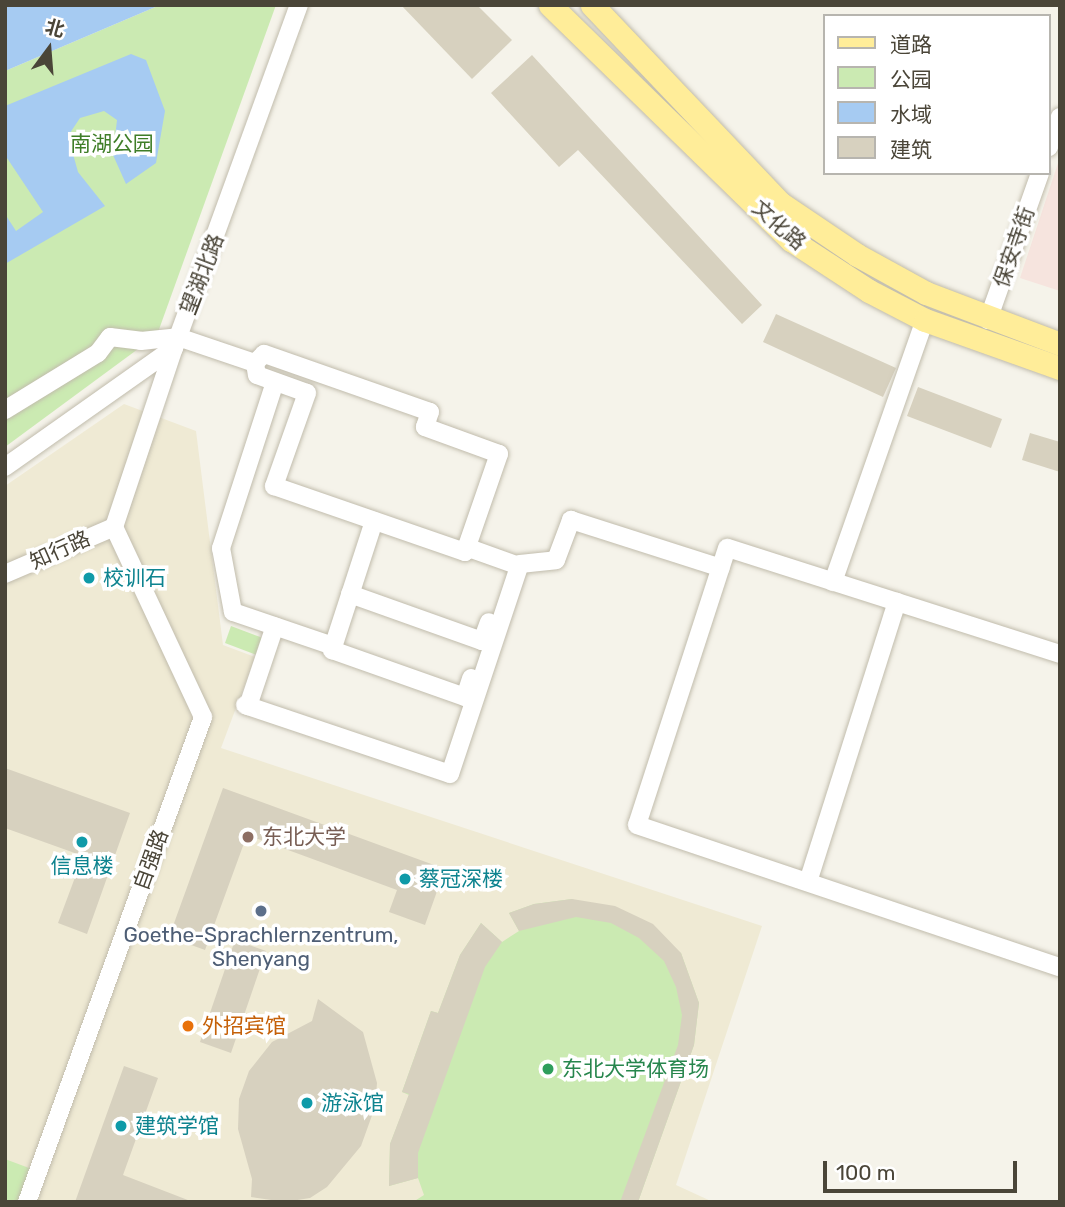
<!DOCTYPE html>
<meta charset="utf-8">
<style>
body{margin:0}
#map{position:relative;width:1065px;height:1207px;overflow:hidden;background:#f5f3ea;font-family:Rubik,"Noto Sans SC",sans-serif}
div>[style]{position:absolute}
.education>*{inset:0;background:#efead4}
.medical>*{inset:0;background:#f6e4de}
.green>*{inset:0;background:#cbeab2}
.water>*{inset:0;background:#a6cbf2}
.building>*{inset:0;background:#d7d1bf}
.roads{filter:drop-shadow(0 0 2px #c1bcac) drop-shadow(0 0 2px #c1bcac)}
.minor>*{height:18px;margin:-9px;padding:0 9px;transform-origin:9px;border-radius:9px;background:#fff}
.major>*{height:23px;margin:-11.5px;padding:0 11.5px;transform-origin:11.5px;border-radius:11.5px;background:#ffed99}
.dots>*{width:19px;height:19px;translate:-50% -50%;box-sizing:border-box;border:4px solid #fff;border-radius:50%}
span{translate:-50% -50%;white-space:nowrap;text-align:center;line-height:1.15;-webkit-text-stroke:7px #fff;paint-order:stroke}
.park-label{font-size:21px;color:#3f7e28}
.street-label{font-size:21px;color:#4a4538}
.culture-label{font-size:21px;color:#0d838f}
.left{translate:0 -50%;text-align:left}
.education-label{font-size:21px;color:#785e54}
.service-label{font-size:21px;color:#4e5e75}
.food-label{font-size:21px;color:#c56008}
.leisure-label{font-size:21px;color:#27864d}
.frame{position:absolute;inset:0;border:7px solid #4a4538;pointer-events:none}
.legend{position:absolute;left:823px;top:14px;width:228px;height:161px;box-sizing:border-box;background:#fff;border:2px solid #b7b5af;margin:0;padding:9px 12px;list-style:none;font-size:21px;color:#4a4538}
.legend li{display:flex;align-items:center;gap:14px;height:35px}
.legend b{width:35px;border:2px solid #b7b5af}
.north{position:absolute;left:14px;top:14px;width:70px;height:70px;-webkit-text-stroke:5px #fff;paint-order:stroke;rotate:16deg;font-size:19px;font-weight:700;line-height:28px;text-align:center;color:#4a4538}
.north::after{content:'';display:block;margin:auto;width:24px;height:32px;background:#4a4538;clip-path:polygon(50% 0,100% 100%,50% 72%,0 100%)}
.scale{position:absolute;left:823px;top:1161px;width:194px;height:32px;box-sizing:border-box;border:4px solid #4a4538;border-top:0;padding-left:9px;font-size:21px;line-height:24px;white-space:nowrap;color:#4a4538;-webkit-text-stroke:5px #fff;paint-order:stroke}
</style>
<div id="map">
<div class="education">
<div style="clip-path:polygon(124px 404px,196px 431px,223px 645px,255px 657px,221px 748px,762px 926px,676px 1185px,713px 1202px,5px 1202px,5px 486px)"></div>
</div>
<div class="medical">
<div style="clip-path:polygon(1060px 157px,1060px 291px,1020px 278px)"></div>
</div>
<div class="green">
<div style="clip-path:polygon(160px 5px,276px 5px,157px 335px,5px 447px,5px 71px)"></div>
<div style="clip-path:polygon(231px 626px,263px 638px,257px 655px,225px 643px)"></div>
<div style="clip-path:polygon(572px 899px,681px 953px,699px 1003px,694px 1045px,638px 1202px,413px 1202px,424px 1195px,418px 1178px,389px 1186px,390px 1144px,409px 1095px,402px 1092px,431px 1011px,438px 1013px,460px 955px,481px 923px,502px 942px,519px 931px,509px 913px,534px 904px)"></div>
<div style="clip-path:polygon(5px 1159px,37px 1171px,27px 1202px,5px 1202px)"></div>
</div>
<div class="water">
<div style="clip-path:polygon(5px 5px,160px 5px,5px 71px)"></div>
<div style="clip-path:polygon(131px 54px,146px 60px,165px 111px,156px 163px,126px 184px,113px 155px,117px 120px,104px 111px,80px 118px,68px 136px,78px 172px,105px 206px,5px 264px,5px 214px,16px 231px,43px 212px,5px 155px,5px 106px)"></div>
</div>
<div class="building">
<div style="clip-path:polygon(401px 5px,477px 5px,512px 40px,472px 79px)"></div>
<div style="clip-path:polygon(532px 55px,762px 305px,742px 324px,578px 150px,559px 167px,491px 93px)"></div>
<div style="clip-path:polygon(776px 314px,896px 368px,883px 397px,763px 342px)"></div>
<div style="clip-path:polygon(918px 387px,1002px 419px,991px 448px,907px 416px)"></div>
<div style="clip-path:polygon(1030px 433px,1060px 442px,1060px 472px,1022px 460px)"></div>
<div style="clip-path:polygon(5px 768px,130px 813px,87px 934px,58px 923px,83px 856px,5px 828px)"></div>
<div style="clip-path:polygon(223px 788px,445px 869px,425px 925px,389px 912px,397px 890px,247px 835px,205px 950px,169px 937px)"></div>
<div style="clip-path:polygon(572px 899px,615px 906px,653px 924px,681px 953px,699px 1003px,694px 1045px,638px 1202px,620px 1202px,678px 1045px,682px 1015px,676px 987px,664px 961px,639px 938px,611px 923px,576px 917px,519px 931px,509px 913px,534px 904px)"></div>
<div style="clip-path:polygon(481px 923px,502px 942px,485px 967px,418px 1153px,418px 1178px,389px 1186px,390px 1144px,409px 1094px,402px 1092px,431px 1011px,438px 1013px,460px 955px)"></div>
<div style="clip-path:polygon(235px 940px,266px 951px,231px 1053px,200px 1042px)"></div>
<div style="clip-path:polygon(318px 999px,363px 1032px,377px 1083px,375px 1107px,361px 1146px,327px 1187px,310px 1198px,285px 1202px,251px 1197px,252px 1179px,238px 1129px,239px 1099px,249px 1071px,272px 1042px,312px 1021px)"></div>
<div style="clip-path:polygon(124px 1066px,158px 1078px,123px 1175px,193px 1202px,75px 1202px)"></div>
</div>
<div class="roads">
<div class="minor">
<div style="left:1049px;top:147px;width:32px;rotate:-70deg"></div>
<div style="left:988px;top:320px;width:156px;rotate:-70.5deg"></div>
<div style="left:275px;top:382px;width:175px;rotate:108deg"></div>
<div style="left:221px;top:548px;width:65px;rotate:79.4deg"></div>
<div style="left:233px;top:612px;width:106px;rotate:18.8deg"></div>
<div style="left:5px;top:410px;width:109px;rotate:-31.5deg"></div>
<div style="left:98px;top:353px;width:20px;rotate:-53deg"></div>
<div style="left:110px;top:337px;width:31px;rotate:7deg"></div>
<div style="left:141px;top:341px;width:37px;rotate:-6deg"></div>
<div style="left:178px;top:337px;width:81px;rotate:18.7deg"></div>
<div style="left:255px;top:363px;width:12px;rotate:81deg"></div>
<div style="left:257px;top:375px;width:53px;rotate:19.8deg"></div>
<div style="left:307px;top:393px;width:99px;rotate:109.5deg"></div>
<div style="left:274px;top:486px;width:202px;rotate:19.1deg"></div>
<div style="left:465px;top:552px;width:104px;rotate:-70.9deg"></div>
<div style="left:499px;top:454px;width:79px;rotate:-160deg"></div>
<div style="left:425px;top:427px;width:16px;rotate:-72deg"></div>
<div style="left:430px;top:412px;width:176px;rotate:-160.7deg"></div>
<div style="left:264px;top:354px;width:13px;rotate:135deg"></div>
<div style="left:5px;top:467px;width:207px;rotate:-35.2deg"></div>
<div style="left:174px;top:348px;width:365px;rotate:-70deg"></div>
<div style="left:374px;top:521px;width:136px;rotate:108deg"></div>
<div style="left:332px;top:650px;width:141px;rotate:19.5deg"></div>
<div style="left:465px;top:697px;width:20px;rotate:-72deg"></div>
<div style="left:114px;top:527px;width:189px;rotate:-71.5deg"></div>
<div style="left:466px;top:547px;width:56px;rotate:19.7deg"></div>
<div style="left:5px;top:574px;width:119px;rotate:-23.3deg"></div>
<div style="left:833px;top:582px;width:278px;rotate:-70.7deg"></div>
<div style="left:350px;top:594px;width:140px;rotate:19.6deg"></div>
<div style="left:482px;top:641px;width:20px;rotate:-70deg"></div>
<div style="left:1060px;top:654px;width:349px;rotate:-162.3deg"></div>
<div style="left:727px;top:548px;width:291px;rotate:108deg"></div>
<div style="left:637px;top:825px;width:446px;rotate:18.6deg"></div>
<div style="left:245px;top:705px;width:216px;rotate:18.6deg"></div>
<div style="left:450px;top:774px;width:221px;rotate:-71.6deg"></div>
<div style="left:520px;top:564px;width:36px;rotate:-6deg"></div>
<div style="left:556px;top:560px;width:43px;rotate:-69.4deg"></div>
<div style="left:571px;top:520px;width:157px;rotate:17.7deg"></div>
<div style="left:248px;top:706px;width:84px;rotate:-71.4deg"></div>
<div style="left:808px;top:882px;width:294px;rotate:-72.4deg"></div>
<div style="left:27px;top:1202px;width:516px;rotate:-70.05deg"></div>
<div style="left:203px;top:717px;width:210px;rotate:-115.1deg"></div>
</div>
<div class="major">
<div style="left:550px;top:5px;width:337px;rotate:44.3deg"></div>
<div style="left:791px;top:240px;width:93px;rotate:33.2deg"></div>
<div style="left:869px;top:291px;width:63px;rotate:27.4deg"></div>
<div style="left:925px;top:320px;width:143px;rotate:19.6deg"></div>
<div style="left:592px;top:5px;width:273px;rotate:46.5deg"></div>
<div style="left:780px;top:203px;width:93px;rotate:34deg"></div>
<div style="left:857px;top:255px;width:79px;rotate:28.8deg"></div>
<div style="left:926px;top:293px;width:143px;rotate:20.8deg"></div>
</div>
</div>
<div class="dots">
<div style="left:89px;top:578px;background:#0f9aa8"></div>
<div style="left:248px;top:837px;background:#8d6e63"></div>
<div style="left:82px;top:842px;background:#0f9aa8"></div>
<div style="left:405px;top:879px;background:#0f9aa8"></div>
<div style="left:261px;top:911px;background:#5c6f8a"></div>
<div style="left:188px;top:1026px;background:#e8710a"></div>
<div style="left:548px;top:1069px;background:#2e9e5b"></div>
<div style="left:307px;top:1103px;background:#0f9aa8"></div>
<div style="left:121px;top:1126px;background:#0f9aa8"></div>
</div>
<div class="park-label">
<span style="left:112px;top:144px">南湖公园</span>
</div>
<div class="street-label">
<span style="left:779px;top:225px;rotate:41deg">文化路</span>
<span style="left:1014px;top:247px;rotate:-71deg">保安寺街</span>
<span style="left:202px;top:274px;rotate:-69deg">望湖北路</span>
<span style="left:60px;top:550px;rotate:-24deg">知行路</span>
<span style="left:151px;top:860px;rotate:-70deg">自强路</span>
</div>
<div class="culture-label">
<span class="left" style="left:103px;top:578px">校训石</span>
<span style="left:82px;top:866px">信息楼</span>
<span class="left" style="left:419px;top:879px">蔡冠深楼</span>
<span class="left" style="left:321px;top:1103px">游泳馆</span>
<span class="left" style="left:135px;top:1126px">建筑学馆</span>
</div>
<div class="education-label">
<span class="left" style="left:262px;top:837px">东北大学</span>
</div>
<div class="service-label">
<span style="left:261px;top:947px">Goethe-Sprachlernzentrum,<br>Shenyang</span>
</div>
<div class="food-label">
<span class="left" style="left:202px;top:1026px">外招宾馆</span>
</div>
<div class="leisure-label">
<span class="left" style="left:562px;top:1069px">东北大学体育场</span>
</div>
<div class="frame"></div>
<ul class="legend">
<li><b style="height:9px;background:#ffed99"></b>道路</li>
<li><b style="height:19px;background:#cbeab2"></b>公园</li>
<li><b style="height:19px;background:#a6cbf2"></b>水域</li>
<li><b style="height:19px;background:#d7d1bf"></b>建筑</li>
</ul>
<div class="north">北</div>
<div class="scale">100 m</div>
</div>
